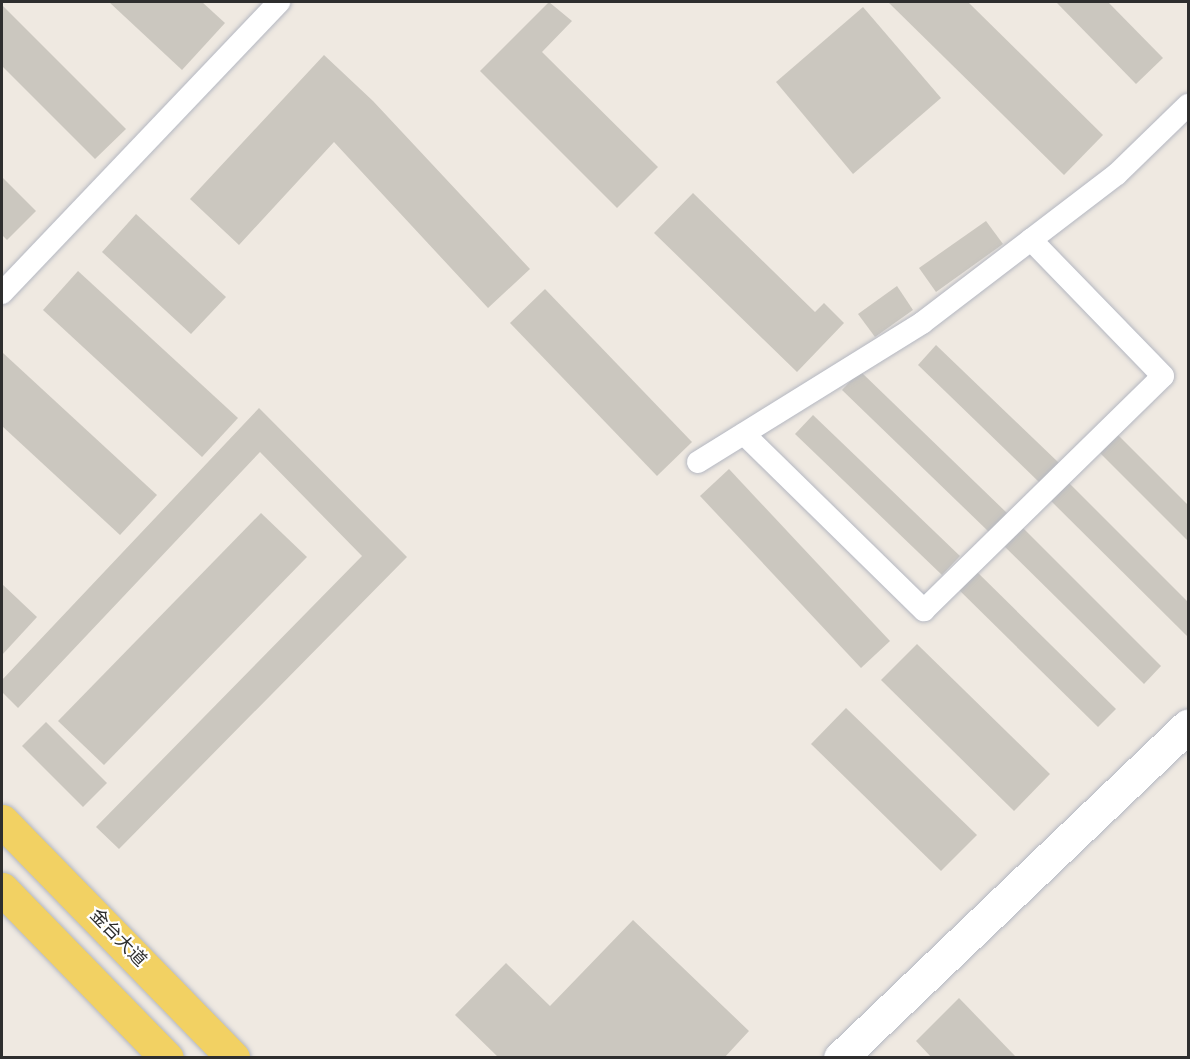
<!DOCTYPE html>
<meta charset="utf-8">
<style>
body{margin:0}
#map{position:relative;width:1190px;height:1059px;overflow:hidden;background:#efe9e1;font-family:Overpass,"Noto Sans SC",sans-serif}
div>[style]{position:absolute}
.building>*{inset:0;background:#cbc7bf}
.roads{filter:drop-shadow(0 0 2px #b4b7c1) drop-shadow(0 0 2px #b4b7c1)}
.street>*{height:22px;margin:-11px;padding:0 11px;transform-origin:11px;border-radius:11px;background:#fff}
.secondary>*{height:33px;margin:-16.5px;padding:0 16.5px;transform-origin:16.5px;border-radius:16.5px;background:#fff}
.primary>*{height:33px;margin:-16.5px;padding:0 16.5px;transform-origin:16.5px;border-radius:16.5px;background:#f2d163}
span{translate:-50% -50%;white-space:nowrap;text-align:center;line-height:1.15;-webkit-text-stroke:4.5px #fff;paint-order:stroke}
.street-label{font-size:18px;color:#2e2e2e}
.frame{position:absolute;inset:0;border:3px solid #2e2e2e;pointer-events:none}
</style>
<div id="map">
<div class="building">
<div style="clip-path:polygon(109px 2px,202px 2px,225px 23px,182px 70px)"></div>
<div style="clip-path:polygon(549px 2px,572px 21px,542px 52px,658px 167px,617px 208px,480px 71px)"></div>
<div style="clip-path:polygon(888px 2px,968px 2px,1103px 135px,1064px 175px)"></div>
<div style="clip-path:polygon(1056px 2px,1108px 2px,1163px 58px,1136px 84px)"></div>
<div style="clip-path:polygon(2px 5px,126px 129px,95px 159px,2px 66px)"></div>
<div style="clip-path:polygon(863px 7px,941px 98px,853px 174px,776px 82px)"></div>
<div style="clip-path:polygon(324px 55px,373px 101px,530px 269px,488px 308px,334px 142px,239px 245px,190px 199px)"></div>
<div style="clip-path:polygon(2px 177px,36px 211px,7px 240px,2px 235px)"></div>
<div style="clip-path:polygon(693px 193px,815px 312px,824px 303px,844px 323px,797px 372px,654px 233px)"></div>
<div style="clip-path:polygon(136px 214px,226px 297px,191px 334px,102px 252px)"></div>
<div style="clip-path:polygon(986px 221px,1003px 244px,936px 292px,919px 268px)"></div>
<div style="clip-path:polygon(78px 271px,238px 418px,202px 457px,43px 310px)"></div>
<div style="clip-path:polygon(897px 286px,913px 310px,875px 337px,858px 314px)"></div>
<div style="clip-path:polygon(545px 289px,692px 442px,657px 476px,510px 323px)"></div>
<div style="clip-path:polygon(936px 345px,1059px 463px,1040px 483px,918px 365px)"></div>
<div style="clip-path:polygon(3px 353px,157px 495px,120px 535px,2px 426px)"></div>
<div style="clip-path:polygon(860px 371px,1007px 513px,989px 532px,842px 390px)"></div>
<div style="clip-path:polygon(259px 408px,407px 557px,119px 849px,96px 827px,362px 556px,260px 452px,18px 708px,2px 692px,2px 680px)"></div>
<div style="clip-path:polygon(813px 415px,960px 556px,942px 575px,795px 434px)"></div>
<div style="clip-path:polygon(1115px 432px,1188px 505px,1188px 541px,1097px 450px)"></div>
<div style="clip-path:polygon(729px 469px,890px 641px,861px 668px,700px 496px)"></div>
<div style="clip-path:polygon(1064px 478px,1188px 602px,1188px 637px,1046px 496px)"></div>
<div style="clip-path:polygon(261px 513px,307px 557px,104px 765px,58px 721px)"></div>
<div style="clip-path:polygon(1019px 524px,1161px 666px,1144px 684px,1001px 543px)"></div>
<div style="clip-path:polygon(973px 568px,1116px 709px,1098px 727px,955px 586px)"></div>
<div style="clip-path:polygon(2px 584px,37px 617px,2px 655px)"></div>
<div style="clip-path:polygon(917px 644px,1050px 774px,1014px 811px,881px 680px)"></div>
<div style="clip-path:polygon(846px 708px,977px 835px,941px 871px,811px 744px)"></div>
<div style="clip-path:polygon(46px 722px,107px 783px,83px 807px,22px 746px)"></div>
<div style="clip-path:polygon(633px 920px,749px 1031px,724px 1058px,499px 1058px,455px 1015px,506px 963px,550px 1006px)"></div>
<div style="clip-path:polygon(959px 998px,1017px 1058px,932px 1058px,916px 1041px)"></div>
</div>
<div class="roads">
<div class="street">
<div style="left:2px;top:293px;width:402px;rotate:-46.4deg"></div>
<div style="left:744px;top:434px;width:252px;rotate:44.4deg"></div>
<div style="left:924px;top:610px;width:334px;rotate:-44.4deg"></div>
<div style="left:1163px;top:376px;width:190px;rotate:-134.1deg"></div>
<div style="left:698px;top:462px;width:264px;rotate:-31.8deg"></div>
<div style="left:922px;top:323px;width:245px;rotate:-37.4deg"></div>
<div style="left:1117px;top:174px;width:99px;rotate:-44.2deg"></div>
</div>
<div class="secondary">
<div style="left:840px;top:1058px;width:481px;rotate:-43.7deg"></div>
</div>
<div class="primary">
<div style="left:2px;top:821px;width:331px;rotate:45.7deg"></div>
<div style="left:2px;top:889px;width:236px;rotate:45.7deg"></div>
</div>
</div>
<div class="street-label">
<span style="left:117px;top:939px;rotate:46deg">金台大道</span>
</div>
<div class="frame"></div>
</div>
